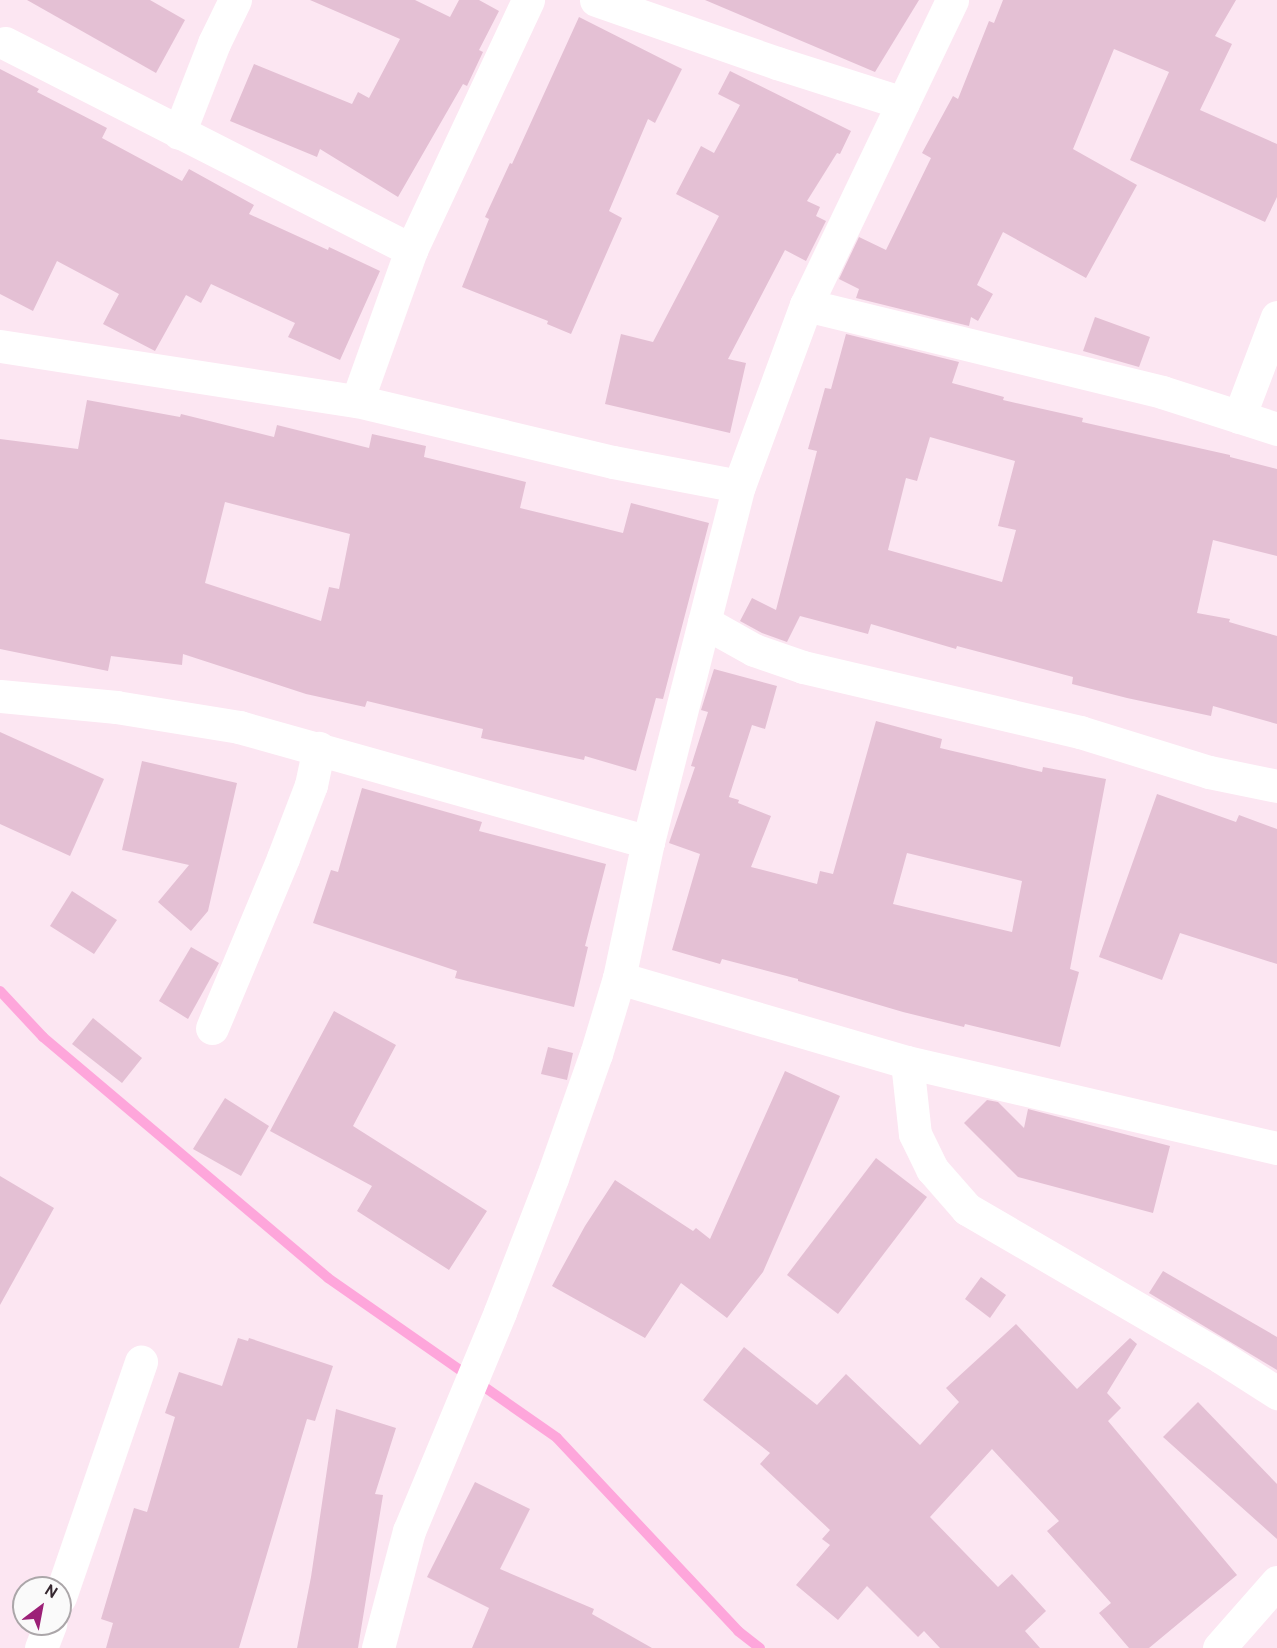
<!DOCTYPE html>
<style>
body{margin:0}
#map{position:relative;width:1277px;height:1648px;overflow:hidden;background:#fce6f2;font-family:Overpass,sans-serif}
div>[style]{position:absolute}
.stream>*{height:10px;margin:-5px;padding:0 5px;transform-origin:5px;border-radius:5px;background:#fea6db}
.building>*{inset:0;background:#e4c0d4}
.minor>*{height:33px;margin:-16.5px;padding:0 16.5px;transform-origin:16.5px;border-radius:16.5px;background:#fff}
span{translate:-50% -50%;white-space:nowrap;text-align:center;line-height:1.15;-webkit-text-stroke:5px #fafafa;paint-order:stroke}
.north{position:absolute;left:12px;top:1576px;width:60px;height:60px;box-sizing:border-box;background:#fafafa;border:2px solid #aba6a9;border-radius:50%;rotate:32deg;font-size:16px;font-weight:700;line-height:24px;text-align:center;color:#35272f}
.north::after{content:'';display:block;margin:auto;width:21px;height:27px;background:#9c2077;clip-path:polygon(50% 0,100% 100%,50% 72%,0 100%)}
</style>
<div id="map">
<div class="stream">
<div style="left:0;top:991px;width:63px;rotate:46.9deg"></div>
<div style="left:43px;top:1037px;width:373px;rotate:40.2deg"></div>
<div style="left:328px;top:1278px;width:279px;rotate:34.9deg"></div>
<div style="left:557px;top:1438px;width:265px;rotate:46.8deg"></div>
<div style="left:738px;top:1631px;width:28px;rotate:38deg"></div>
</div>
<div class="building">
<div style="clip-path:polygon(27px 0,150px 0,185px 20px,156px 73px)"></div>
<div style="clip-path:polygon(310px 0,415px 0,450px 17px,459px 0,479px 0,499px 11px,479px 50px,483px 52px,467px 86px,463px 84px,398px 197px,320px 149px,317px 157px,230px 121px,254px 64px,352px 104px,358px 92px,369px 98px,400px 39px)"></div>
<div style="clip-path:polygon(705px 0,919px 0,875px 72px)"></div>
<div style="clip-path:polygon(1003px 0,1236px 0,1215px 36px,1232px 44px,1200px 110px,1277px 144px,1277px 197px,1265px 222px,1130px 160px,1169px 72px,1114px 49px,1073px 149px,1137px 185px,1086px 278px,1003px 232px,977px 285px,993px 294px,978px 321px,971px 317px,969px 326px,856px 298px,859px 289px,839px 279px,859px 237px,886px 250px,931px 158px,922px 153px,953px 96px,958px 99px,989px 21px,994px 23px)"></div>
<div style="clip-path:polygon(579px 17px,682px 69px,655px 123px,648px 119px,609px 211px,622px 218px,571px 334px,547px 324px,548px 321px,462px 287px,489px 219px,485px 217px,510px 163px,512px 164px)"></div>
<div style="clip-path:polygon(0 69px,39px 89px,37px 92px,107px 128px,102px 138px,182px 181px,189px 169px,254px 205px,249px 214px,328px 250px,329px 247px,380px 271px,340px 360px,288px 337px,295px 323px,211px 284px,201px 303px,186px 295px,155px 351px,103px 324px,119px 294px,57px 261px,33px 311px,0 294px)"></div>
<div style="clip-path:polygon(730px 71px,851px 131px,840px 154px,837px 153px,807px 201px,820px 207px,816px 216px,826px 221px,806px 261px,785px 250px,728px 359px,746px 363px,730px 433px,605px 404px,621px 334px,653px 342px,719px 216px,676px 194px,701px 146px,714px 153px,740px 105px,718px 94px)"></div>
<div style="clip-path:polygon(1095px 317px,1150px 337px,1139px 367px,1083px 351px)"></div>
<div style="clip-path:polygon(evenodd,846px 334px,959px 362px,952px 383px,1004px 397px,1003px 400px,1083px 418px,1082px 422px,1230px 455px,1230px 457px,1277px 469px,1277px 556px,1213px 540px,1197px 613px,1230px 619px,1229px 622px,1277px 636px,1277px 724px,1213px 706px,1211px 716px,1127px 698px,1072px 684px,1073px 677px,957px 646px,956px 649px,871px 624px,868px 634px,800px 616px,787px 642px,762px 633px,740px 621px,752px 598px,776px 610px,817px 451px,808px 449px,825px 388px,831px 389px,846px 334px,930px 437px,1015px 461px,998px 526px,1016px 530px,1002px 582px,888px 550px,906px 478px,917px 481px,930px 437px)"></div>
<div style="clip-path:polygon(evenodd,87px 400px,180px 417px,181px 414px,274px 437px,277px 425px,369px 448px,372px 434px,426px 446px,424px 457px,526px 482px,520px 508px,623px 533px,631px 503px,709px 523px,663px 699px,656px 698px,636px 771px,585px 756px,584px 760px,481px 738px,483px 729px,367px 701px,365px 707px,306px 694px,183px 654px,182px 665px,111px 656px,108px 671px,0 649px,0 439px,78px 449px,87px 400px,225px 502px,350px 534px,339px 589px,329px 587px,321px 621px,205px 583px,225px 502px)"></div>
<div style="clip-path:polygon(evenodd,714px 669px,777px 686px,765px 729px,752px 725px,729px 797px,739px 800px,738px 803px,771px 816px,751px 867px,817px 884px,820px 871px,833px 874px,876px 721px,942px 739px,940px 748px,1042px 772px,1043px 767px,1106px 779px,1070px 969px,1079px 972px,1060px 1047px,965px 1024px,964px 1027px,903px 1012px,798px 981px,798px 979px,722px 959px,720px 964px,672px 950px,700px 854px,669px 843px,695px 767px,691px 766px,708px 712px,701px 710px,714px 669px,907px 853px,1022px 881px,1012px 932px,893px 904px,907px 853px)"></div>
<div style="clip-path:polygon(0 732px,104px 779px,70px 856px,0 824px)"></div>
<div style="clip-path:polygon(142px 761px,237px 783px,208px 911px,191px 931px,158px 902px,189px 865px,122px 850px)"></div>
<div style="clip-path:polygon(362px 788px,482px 822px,479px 831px,606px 864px,585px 946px,588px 947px,574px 1007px,455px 978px,457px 971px,313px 923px,331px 870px,338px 872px)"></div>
<div style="clip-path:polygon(1157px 794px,1236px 822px,1239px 815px,1277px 829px,1277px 964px,1180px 933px,1162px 980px,1099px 957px)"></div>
<div style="clip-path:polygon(72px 891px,117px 920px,94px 954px,50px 926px)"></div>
<div style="clip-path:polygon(191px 947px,219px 963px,188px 1019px,159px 1001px)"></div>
<div style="clip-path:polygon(334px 1011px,396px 1045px,353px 1126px,487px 1211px,449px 1270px,357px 1211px,372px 1186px,270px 1131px)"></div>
<div style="clip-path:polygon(93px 1018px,142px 1058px,122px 1083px,72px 1044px)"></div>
<div style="clip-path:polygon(548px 1047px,573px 1053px,567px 1080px,541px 1074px)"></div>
<div style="clip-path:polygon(785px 1071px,840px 1096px,763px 1272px,727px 1318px,681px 1283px,645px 1338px,552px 1286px,585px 1226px,615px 1180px,693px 1231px,696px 1228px,710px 1239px)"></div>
<div style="clip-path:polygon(225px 1098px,269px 1126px,241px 1176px,193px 1149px)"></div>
<div style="clip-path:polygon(987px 1100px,998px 1102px,1024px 1128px,1028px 1109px,1170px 1146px,1153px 1213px,1018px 1177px,964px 1123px)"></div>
<div style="clip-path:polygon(876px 1158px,927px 1197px,838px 1314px,787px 1275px)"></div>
<div style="clip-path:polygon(0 1176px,54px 1208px,0 1305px)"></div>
<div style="clip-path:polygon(1163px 1271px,1277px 1337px,1277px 1370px,1149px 1293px)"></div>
<div style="clip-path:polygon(981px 1277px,1006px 1295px,990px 1318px,965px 1299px)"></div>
<div style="clip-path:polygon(1016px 1324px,1077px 1389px,1130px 1338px,1137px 1344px,1107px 1393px,1121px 1408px,1108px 1421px,1237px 1575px,1149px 1648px,1129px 1648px,1099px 1613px,1111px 1603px,1047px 1531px,1059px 1521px,992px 1449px,930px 1517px,998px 1587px,1012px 1574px,1046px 1611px,1025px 1631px,1040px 1648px,940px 1648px,924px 1631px,918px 1637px,867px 1586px,838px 1620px,796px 1585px,830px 1545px,822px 1539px,830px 1530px,760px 1464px,770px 1453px,703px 1400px,744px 1347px,817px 1405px,846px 1374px,920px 1445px,959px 1402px,946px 1388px)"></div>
<div style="clip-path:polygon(238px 1338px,248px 1341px,249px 1338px,333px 1366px,315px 1421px,307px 1419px,239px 1648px,106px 1648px,113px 1623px,101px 1619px,134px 1508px,147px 1512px,175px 1417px,165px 1413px,179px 1372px,222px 1386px)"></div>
<div style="clip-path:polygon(1198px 1402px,1277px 1484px,1277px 1539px,1163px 1437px)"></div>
<div style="clip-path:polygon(336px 1409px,396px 1428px,375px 1494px,383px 1495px,358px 1648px,297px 1648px,311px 1577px)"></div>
<div style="clip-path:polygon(475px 1482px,530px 1509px,500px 1569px,594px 1609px,592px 1614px,652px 1648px,472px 1648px,489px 1608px,427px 1577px)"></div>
</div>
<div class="minor">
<div style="left:596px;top:0;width:192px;rotate:19.2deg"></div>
<div style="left:777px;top:63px;width:132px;rotate:17.6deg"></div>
<div style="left:5px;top:43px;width:456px;rotate:27deg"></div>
<div style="left:179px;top:133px;width:97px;rotate:-68.7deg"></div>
<div style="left:214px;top:43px;width:48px;rotate:-64deg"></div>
<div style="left:806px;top:305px;width:366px;rotate:13.7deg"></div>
<div style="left:1162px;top:392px;width:121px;rotate:17.8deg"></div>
<div style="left:0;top:346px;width:361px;rotate:8.8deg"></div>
<div style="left:357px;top:401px;width:263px;rotate:13.4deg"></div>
<div style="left:613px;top:462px;width:128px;rotate:10.8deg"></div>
<div style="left:357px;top:401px;width:160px;rotate:-70.3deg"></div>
<div style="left:411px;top:250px;width:276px;rotate:-64.9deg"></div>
<div style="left:1239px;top:417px;width:107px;rotate:-69.2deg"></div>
<div style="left:704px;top:622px;width:57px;rotate:29.2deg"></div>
<div style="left:754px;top:650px;width:52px;rotate:19.1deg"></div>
<div style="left:803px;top:667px;width:285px;rotate:13.2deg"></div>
<div style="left:1080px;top:732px;width:135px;rotate:17.2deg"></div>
<div style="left:1209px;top:772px;width:69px;rotate:11.6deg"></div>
<div style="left:0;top:696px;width:117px;rotate:5.4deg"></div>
<div style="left:116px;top:707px;width:125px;rotate:9.2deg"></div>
<div style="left:239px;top:727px;width:425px;rotate:15.7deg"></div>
<div style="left:619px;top:978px;width:300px;rotate:16.3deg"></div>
<div style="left:907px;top:1062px;width:380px;rotate:13.1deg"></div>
<div style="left:212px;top:1028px;width:184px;rotate:-67.3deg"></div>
<div style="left:283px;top:858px;width:78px;rotate:-69deg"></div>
<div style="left:311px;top:785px;width:38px;rotate:-78deg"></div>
<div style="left:907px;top:1062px;width:72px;rotate:83.7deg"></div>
<div style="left:915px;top:1134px;width:39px;rotate:64deg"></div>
<div style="left:932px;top:1169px;width:53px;rotate:48.8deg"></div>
<div style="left:967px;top:1209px;width:294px;rotate:30.2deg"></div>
<div style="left:1221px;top:1357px;width:67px;rotate:32.7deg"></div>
<div style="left:60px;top:1597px;width:249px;rotate:-71deg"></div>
<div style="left:41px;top:1648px;width:26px;rotate:-69deg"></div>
<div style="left:378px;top:1648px;width:121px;rotate:-75.2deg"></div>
<div style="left:409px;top:1531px;width:237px;rotate:-67.4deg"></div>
<div style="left:500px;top:1312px;width:144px;rotate:-68.8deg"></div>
<div style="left:552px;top:1178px;width:132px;rotate:-70.5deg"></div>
<div style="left:596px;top:1054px;width:79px;rotate:-73.2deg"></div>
<div style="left:619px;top:978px;width:139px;rotate:-78deg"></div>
<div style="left:648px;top:842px;width:367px;rotate:-75.7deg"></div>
<div style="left:739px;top:486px;width:193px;rotate:-69.7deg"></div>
<div style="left:806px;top:305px;width:338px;rotate:-64.4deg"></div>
<div style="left:1219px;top:1648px;width:88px;rotate:-48.7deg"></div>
</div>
<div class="north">N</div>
</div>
